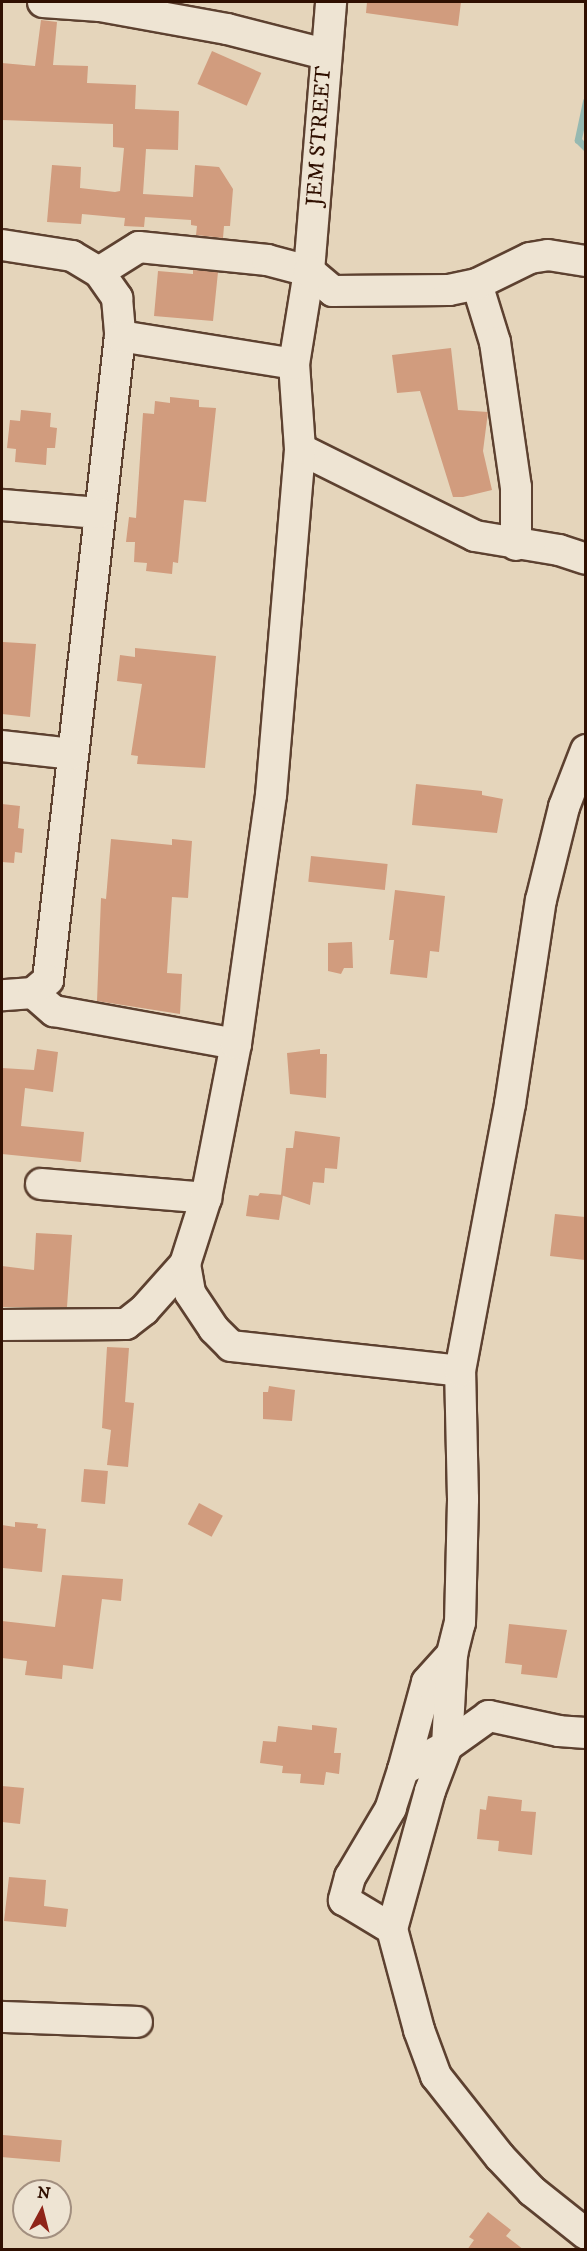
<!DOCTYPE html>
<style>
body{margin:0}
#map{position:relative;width:587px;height:2251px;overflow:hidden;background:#e5d5bb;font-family:"IM FELL DW Pica",serif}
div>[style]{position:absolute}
.stream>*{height:7px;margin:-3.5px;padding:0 3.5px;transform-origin:3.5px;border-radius:3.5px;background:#96b9b1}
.building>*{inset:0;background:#d19c7e;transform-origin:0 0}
.roads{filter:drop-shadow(2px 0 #5d4130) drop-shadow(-2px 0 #5d4130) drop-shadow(0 2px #5d4130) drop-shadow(0 -2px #5d4130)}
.minor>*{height:30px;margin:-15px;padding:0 15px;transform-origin:15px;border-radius:15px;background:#eee4d3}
span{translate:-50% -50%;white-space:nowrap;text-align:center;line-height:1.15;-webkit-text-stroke:6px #eee4d3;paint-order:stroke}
.street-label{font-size:22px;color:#301001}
.frame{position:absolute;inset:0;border:3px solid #301001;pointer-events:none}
.north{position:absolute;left:12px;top:2179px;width:60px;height:60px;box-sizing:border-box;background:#eee4d3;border:2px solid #a28f7f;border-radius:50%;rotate:7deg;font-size:16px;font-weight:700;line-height:24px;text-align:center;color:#301001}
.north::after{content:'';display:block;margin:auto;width:21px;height:27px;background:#8f2418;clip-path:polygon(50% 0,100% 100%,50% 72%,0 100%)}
</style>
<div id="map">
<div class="stream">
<div style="left:586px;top:101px;width:40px;rotate:102deg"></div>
<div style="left:578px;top:140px;width:11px;rotate:45deg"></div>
</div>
<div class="building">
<div style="clip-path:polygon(367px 2px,461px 2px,458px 26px,366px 13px)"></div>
<div style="clip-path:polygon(41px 20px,57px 22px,53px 65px,88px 66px,87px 83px,136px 85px,135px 109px,179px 111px,178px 150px,146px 149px,143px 194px,193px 197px,195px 165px,219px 167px,233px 189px,230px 226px,224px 226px,223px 238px,196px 235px,197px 226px,191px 225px,191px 220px,145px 217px,144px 227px,124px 226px,125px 218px,82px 214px,81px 224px,47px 222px,52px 165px,81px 167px,80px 188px,115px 192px,120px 191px,124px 148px,113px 147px,113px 124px,2px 120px,2px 63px,35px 66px)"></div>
<div style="left:212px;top:51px;width:54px;height:36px;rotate:24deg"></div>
<div style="clip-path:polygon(193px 270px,218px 272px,213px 321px,154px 316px,158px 271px,193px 274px)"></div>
<div style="clip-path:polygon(451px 348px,458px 410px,488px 412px,483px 451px,492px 490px,463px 497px,453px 497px,420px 391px,397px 393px,392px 355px)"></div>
<div style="clip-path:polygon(170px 397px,199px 400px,199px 407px,216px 408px,206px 502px,184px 500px,178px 563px,173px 562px,172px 574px,146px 571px,147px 563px,134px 562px,135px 542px,126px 542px,129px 517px,136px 518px,143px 413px,154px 414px,155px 401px,170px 403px)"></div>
<div style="clip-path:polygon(21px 410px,51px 413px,50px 427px,57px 428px,55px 448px,47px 448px,46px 465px,15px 462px,16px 449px,7px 448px,10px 420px,20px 421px)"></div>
<div style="clip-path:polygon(3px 642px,36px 644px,30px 717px,2px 714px)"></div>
<div style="clip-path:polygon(135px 648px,216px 656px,205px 768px,137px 764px,138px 756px,131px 755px,142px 684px,117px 681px,120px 655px,135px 657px)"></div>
<div style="clip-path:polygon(416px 784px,482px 791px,482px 795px,503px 799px,497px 833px,412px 825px)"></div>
<div style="clip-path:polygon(2px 804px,20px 806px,18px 828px,24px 829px,22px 853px,15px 852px,14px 863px,2px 862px)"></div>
<div style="clip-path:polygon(111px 839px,172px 845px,172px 839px,192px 841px,188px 898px,172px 897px,167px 973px,182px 974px,180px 1014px,97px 1001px,101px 898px,106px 899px)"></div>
<div style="left:311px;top:856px;width:77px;height:26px;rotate:6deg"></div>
<div style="clip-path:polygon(395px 890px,445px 896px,439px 952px,430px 951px,427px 978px,390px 974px,394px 940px,389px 940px)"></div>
<div style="clip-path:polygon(352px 942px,353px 968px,344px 968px,341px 974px,328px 971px,328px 943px)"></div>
<div style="clip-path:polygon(37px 1049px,58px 1052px,53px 1092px,25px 1088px,21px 1126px,84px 1132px,81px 1162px,2px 1154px,2px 1068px,34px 1070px)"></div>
<div style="clip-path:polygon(320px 1049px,320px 1054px,327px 1054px,326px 1098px,290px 1094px,287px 1053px)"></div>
<div style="clip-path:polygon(295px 1131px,340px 1137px,337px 1169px,325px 1168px,324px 1183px,313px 1182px,310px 1205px,281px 1195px,286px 1148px,293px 1148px)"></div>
<div style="clip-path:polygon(260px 1193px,283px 1195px,279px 1220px,246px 1216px,249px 1195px,258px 1196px)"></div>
<div style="clip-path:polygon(555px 1214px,585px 1217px,585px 1260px,550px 1256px)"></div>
<div style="clip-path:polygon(36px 1233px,72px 1235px,67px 1307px,2px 1307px,2px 1266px,34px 1270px)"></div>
<div style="clip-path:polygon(107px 1347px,129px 1348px,125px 1402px,134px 1403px,128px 1467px,107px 1465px,111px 1430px,102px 1428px)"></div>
<div style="clip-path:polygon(269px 1386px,295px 1390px,292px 1421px,263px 1419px,263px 1392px,268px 1392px)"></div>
<div style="left:84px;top:1469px;width:24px;height:33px;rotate:5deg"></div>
<div style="left:199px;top:1503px;width:27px;height:24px;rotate:28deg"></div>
<div style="clip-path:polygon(15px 1522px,38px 1524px,37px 1528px,46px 1529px,42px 1572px,3px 1568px,2px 1525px,15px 1527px)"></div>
<div style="clip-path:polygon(62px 1575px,123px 1579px,121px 1601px,102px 1599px,93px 1669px,63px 1665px,62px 1679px,25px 1675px,27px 1661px,2px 1658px,2px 1621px,55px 1627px)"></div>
<div style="clip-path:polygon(509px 1624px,567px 1630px,557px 1678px,521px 1674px,522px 1665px,505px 1663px)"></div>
<div style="clip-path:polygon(312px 1725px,337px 1728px,334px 1753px,341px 1753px,339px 1774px,326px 1772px,324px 1785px,300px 1783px,301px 1774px,282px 1773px,283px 1766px,260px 1763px,263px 1741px,276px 1742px,278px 1726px,312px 1730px)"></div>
<div style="clip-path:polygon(2px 1786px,24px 1788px,20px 1824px,2px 1822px)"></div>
<div style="clip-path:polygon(488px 1796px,522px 1800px,521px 1811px,536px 1812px,532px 1855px,498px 1851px,499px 1841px,477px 1839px,480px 1809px,486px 1810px)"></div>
<div style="clip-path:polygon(9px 1877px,46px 1880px,44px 1906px,68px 1909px,66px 1927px,4px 1921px)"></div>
<div style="left:3px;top:2135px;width:59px;height:22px;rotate:5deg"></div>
<div style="clip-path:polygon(488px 2212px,511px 2230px,506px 2236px,524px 2250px,467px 2250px,474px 2240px,469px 2237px)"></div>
</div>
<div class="roads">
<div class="minor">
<div style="left:43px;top:2px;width:57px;rotate:4deg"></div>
<div style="left:100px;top:6px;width:129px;rotate:10.3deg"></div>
<div style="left:227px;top:29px;width:101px;rotate:14.3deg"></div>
<div style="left:2px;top:245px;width:71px;rotate:8.9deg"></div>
<div style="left:72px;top:256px;width:31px;rotate:31deg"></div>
<div style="left:99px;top:272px;width:32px;rotate:55deg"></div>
<div style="left:117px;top:298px;width:38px;rotate:85deg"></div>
<div style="left:120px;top:336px;width:648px;rotate:96.38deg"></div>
<div style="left:48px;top:980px;width:20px;rotate:139deg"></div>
<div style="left:33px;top:993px;width:31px;rotate:176deg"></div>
<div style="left:99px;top:272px;width:47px;rotate:-32deg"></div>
<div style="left:139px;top:247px;width:129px;rotate:5.8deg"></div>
<div style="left:267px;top:260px;width:43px;rotate:14.7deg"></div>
<div style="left:309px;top:271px;width:270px;rotate:-85.3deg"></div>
<div style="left:477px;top:284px;width:61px;rotate:72.8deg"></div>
<div style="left:495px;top:342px;width:147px;rotate:81.8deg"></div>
<div style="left:516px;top:487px;width:58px;rotate:90deg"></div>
<div style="left:120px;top:336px;width:176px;rotate:9.1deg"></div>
<div style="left:300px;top:449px;width:195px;rotate:26.4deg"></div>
<div style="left:475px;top:536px;width:85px;rotate:9.5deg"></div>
<div style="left:559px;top:550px;width:28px;rotate:18deg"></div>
<div style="left:2px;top:505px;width:97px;rotate:4.7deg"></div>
<div style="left:2px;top:746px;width:71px;rotate:6.4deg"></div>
<div style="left:33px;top:993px;width:28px;rotate:41deg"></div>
<div style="left:54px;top:1011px;width:185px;rotate:10.3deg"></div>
<div style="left:41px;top:1184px;width:166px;rotate:4.8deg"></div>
<div style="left:185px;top:1264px;width:29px;rotate:80deg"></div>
<div style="left:190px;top:1293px;width:43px;rotate:56.3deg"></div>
<div style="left:214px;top:1329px;width:24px;rotate:45deg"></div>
<div style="left:231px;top:1346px;width:230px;rotate:6.2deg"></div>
<div style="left:2px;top:1325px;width:124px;rotate:-0.5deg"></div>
<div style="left:126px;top:1324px;width:23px;rotate:-38deg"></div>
<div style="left:144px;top:1310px;width:62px;rotate:-48.3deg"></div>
<div style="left:185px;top:1264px;width:69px;rotate:-72.3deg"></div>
<div style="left:206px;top:1198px;width:157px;rotate:-79deg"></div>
<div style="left:236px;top:1044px;width:251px;rotate:-82deg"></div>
<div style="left:271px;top:795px;width:347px;rotate:-85.2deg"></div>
<div style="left:300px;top:449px;width:85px;rotate:-94deg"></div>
<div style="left:294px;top:364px;width:94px;rotate:-80.8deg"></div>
<div style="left:309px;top:271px;width:31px;rotate:40deg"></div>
<div style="left:333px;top:291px;width:116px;rotate:-0.5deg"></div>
<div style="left:449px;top:290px;width:29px;rotate:-12deg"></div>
<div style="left:477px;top:284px;width:59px;rotate:-26.1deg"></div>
<div style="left:530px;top:258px;width:18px;rotate:-9deg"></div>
<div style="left:548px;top:255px;width:38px;rotate:9deg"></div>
<div style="left:586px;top:1733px;width:27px;rotate:-176deg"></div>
<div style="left:559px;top:1731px;width:72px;rotate:-167.9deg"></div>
<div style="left:489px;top:1716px;width:52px;rotate:144.5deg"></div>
<div style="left:447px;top:1746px;width:50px;rotate:151.4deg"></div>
<div style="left:403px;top:1770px;width:40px;rotate:108deg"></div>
<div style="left:391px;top:1808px;width:80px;rotate:120.7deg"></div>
<div style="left:350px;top:1877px;width:24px;rotate:105deg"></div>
<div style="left:344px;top:1900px;width:56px;rotate:31.1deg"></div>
<div style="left:392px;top:1929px;width:105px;rotate:75deg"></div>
<div style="left:419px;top:2030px;width:49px;rotate:69.7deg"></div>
<div style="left:436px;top:2076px;width:103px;rotate:51.7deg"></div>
<div style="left:500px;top:2157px;width:47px;rotate:46.7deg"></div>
<div style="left:532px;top:2191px;width:69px;rotate:38.5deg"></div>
<div style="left:403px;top:1770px;width:91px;rotate:-74.7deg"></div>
<div style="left:427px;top:1682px;width:38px;rotate:-48deg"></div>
<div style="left:452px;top:1654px;width:32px;rotate:-76deg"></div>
<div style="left:460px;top:1623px;width:124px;rotate:-88.6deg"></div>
<div style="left:463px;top:1499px;width:128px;rotate:-91.3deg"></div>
<div style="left:460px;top:1371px;width:272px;rotate:-79.4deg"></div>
<div style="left:510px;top:1104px;width:206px;rotate:-81.4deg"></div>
<div style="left:541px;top:900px;width:96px;rotate:-76.1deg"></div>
<div style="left:564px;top:807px;width:61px;rotate:-68.9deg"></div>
<div style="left:392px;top:1929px;width:143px;rotate:-74.6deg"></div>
<div style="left:430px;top:1791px;width:48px;rotate:-69.3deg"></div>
<div style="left:447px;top:1746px;width:92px;rotate:-86.9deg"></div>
<div style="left:2px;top:2017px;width:135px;rotate:2.1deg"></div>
</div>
</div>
<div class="street-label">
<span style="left:319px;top:136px;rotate:-86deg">JEM STREET</span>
</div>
<div class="frame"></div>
<div class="north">N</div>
</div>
